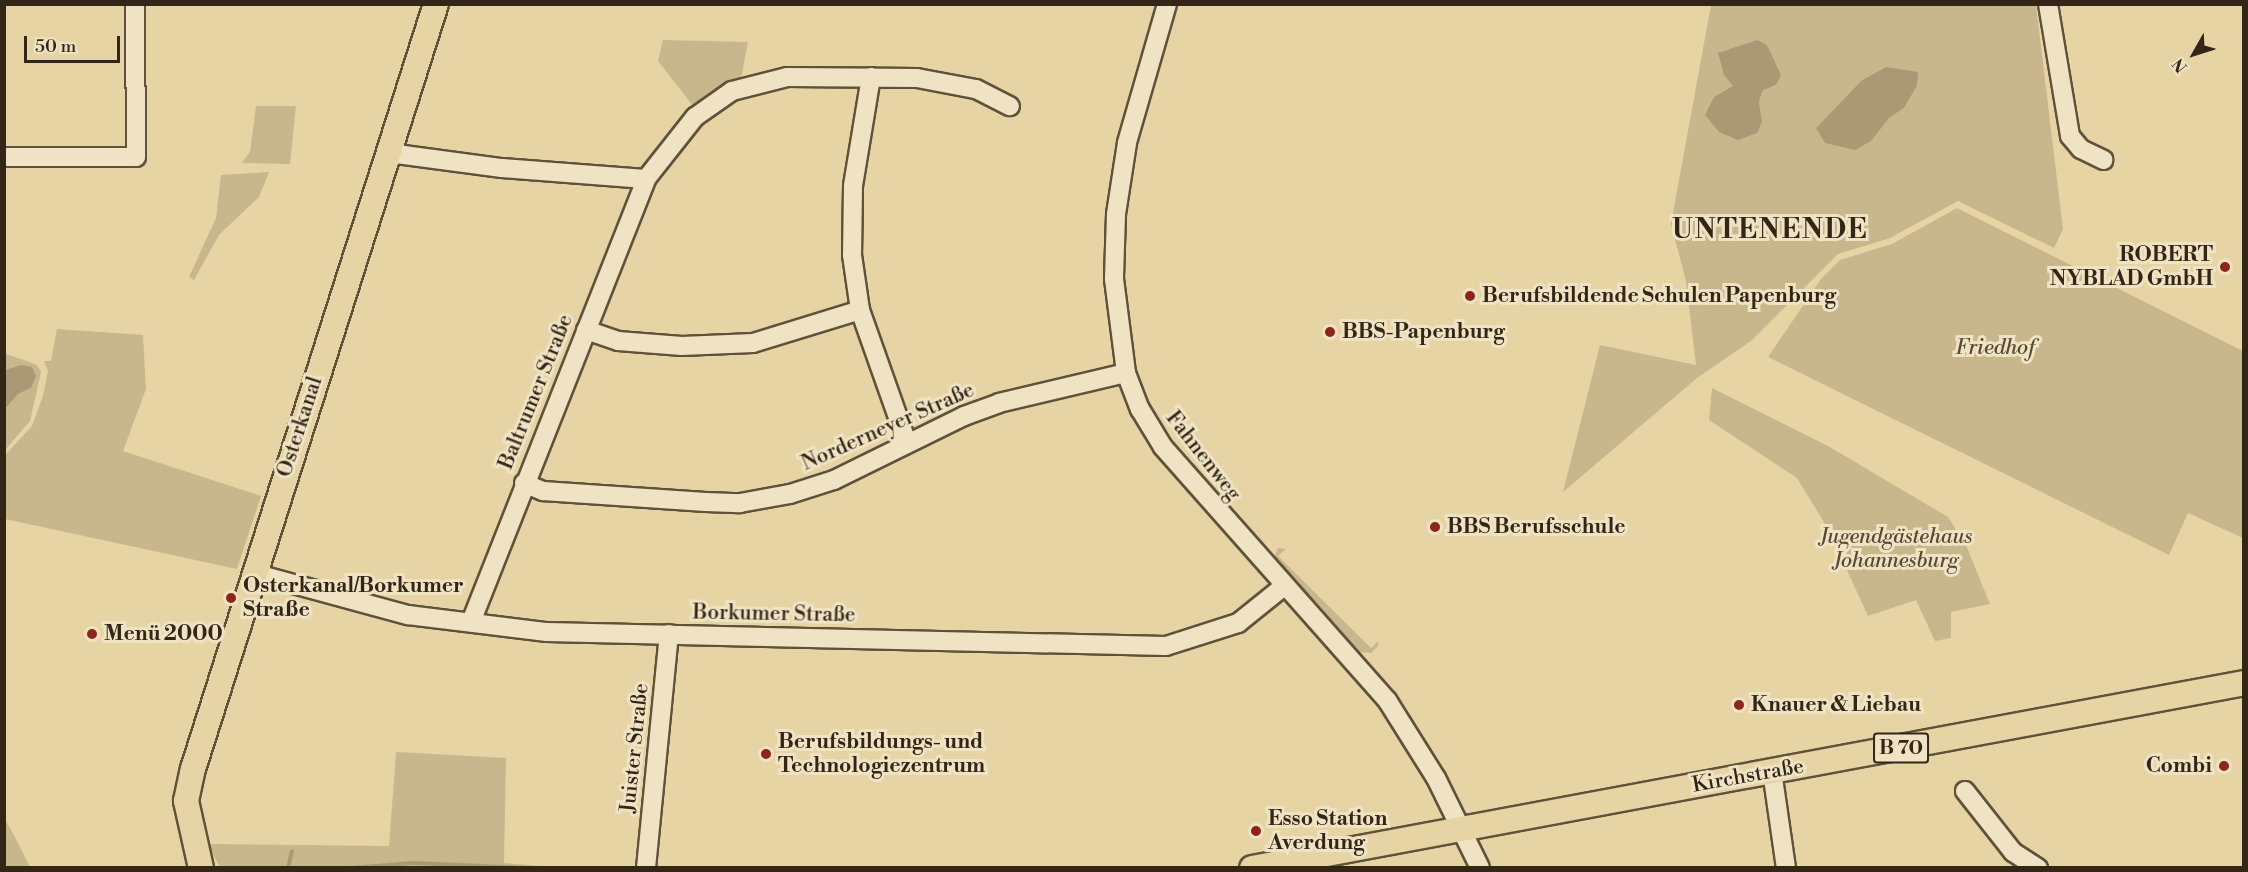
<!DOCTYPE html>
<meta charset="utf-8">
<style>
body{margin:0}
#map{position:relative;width:2248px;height:872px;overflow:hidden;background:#e7d4a5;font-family:"Libre Bodoni",serif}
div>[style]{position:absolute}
.green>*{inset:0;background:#c8b68d}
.water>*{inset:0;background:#aa9974}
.stream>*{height:4px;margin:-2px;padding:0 2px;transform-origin:2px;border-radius:2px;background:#aa9974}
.roads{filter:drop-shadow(2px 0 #60523a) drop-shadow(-2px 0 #60523a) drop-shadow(0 2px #60523a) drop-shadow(0 -2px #60523a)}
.minor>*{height:18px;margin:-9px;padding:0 9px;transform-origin:9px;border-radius:9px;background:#efe3c4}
.major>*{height:24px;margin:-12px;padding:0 12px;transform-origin:12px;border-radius:12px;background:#e7d4a5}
.dots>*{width:16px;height:16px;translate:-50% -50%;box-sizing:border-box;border:3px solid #efe3c4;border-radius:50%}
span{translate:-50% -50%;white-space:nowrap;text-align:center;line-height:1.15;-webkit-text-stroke:6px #efe3c4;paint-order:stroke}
.shield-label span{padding:2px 4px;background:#efe3c4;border:2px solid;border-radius:4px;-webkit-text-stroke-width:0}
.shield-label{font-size:20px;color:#332616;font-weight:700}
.poi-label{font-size:21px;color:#332616;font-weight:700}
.right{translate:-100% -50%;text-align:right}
.left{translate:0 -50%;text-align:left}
.park-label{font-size:21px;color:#584a34;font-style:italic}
.street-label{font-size:21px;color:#332616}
.district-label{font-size:27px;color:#332616;font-weight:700;letter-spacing:1.5px}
.frame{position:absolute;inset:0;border:6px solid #332616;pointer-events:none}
.north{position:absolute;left:2164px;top:24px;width:60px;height:60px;-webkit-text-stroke:4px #efe3c4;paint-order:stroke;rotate:231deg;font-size:16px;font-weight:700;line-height:24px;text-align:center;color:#332616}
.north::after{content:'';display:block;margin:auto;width:21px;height:27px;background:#332616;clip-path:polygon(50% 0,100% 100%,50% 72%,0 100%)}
.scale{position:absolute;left:24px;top:36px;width:96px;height:27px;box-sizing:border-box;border:3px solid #332616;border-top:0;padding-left:8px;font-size:18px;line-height:21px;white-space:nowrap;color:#332616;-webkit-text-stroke:4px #efe3c4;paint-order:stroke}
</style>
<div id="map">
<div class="green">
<div style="clip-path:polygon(evenodd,1711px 5px,2036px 5px,2063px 229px,2054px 248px,1958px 201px,1890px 238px,1838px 254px,1751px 341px,1697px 378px,1563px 492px,1600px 345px,1696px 365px,1686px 281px,1671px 224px,1711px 5px,1767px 45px,1776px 85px,1763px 89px,1759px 101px,1762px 122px,1734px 86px,1767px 45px,1711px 5px,1886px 67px,1917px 86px,1904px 108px,1889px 118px,1816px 128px,1862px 80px,1886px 67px)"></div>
<div style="clip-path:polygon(663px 40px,748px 42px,741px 79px,694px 107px,658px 61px)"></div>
<div style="clip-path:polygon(256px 106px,296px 106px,290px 164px,242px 163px,250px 152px)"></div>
<div style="clip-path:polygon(269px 172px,259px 197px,219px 235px,194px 280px,189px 277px,216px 218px,221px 175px)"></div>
<div style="clip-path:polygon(1957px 208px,2243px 351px,2243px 538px,2188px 513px,2169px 555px,1768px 357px,1821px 279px,1840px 260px,1892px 244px)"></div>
<div style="clip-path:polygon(57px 329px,143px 335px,146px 389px,123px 451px,261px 496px,237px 569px,5px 519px,5px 455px,32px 426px,43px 396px,48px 371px,44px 361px,51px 361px)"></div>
<div style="clip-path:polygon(4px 353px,37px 365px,41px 372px,30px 421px,5px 450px,5px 409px,18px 394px,31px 388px,20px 365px,5px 370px)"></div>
<div style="clip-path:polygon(1712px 388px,1828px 446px,1948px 517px,1966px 545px,1990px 604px,1951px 612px,1951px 638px,1935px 641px,1916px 600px,1868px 616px,1827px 527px,1797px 478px,1709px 420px)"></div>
<div style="clip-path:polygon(1278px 548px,1286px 549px,1278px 556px,1371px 648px,1378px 641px,1378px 646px,1371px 653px,1359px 652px,1272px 562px)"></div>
<div style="clip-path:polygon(396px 752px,506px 758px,504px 863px,552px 867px,220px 867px,207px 844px,389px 846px)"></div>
<div style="clip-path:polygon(4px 817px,16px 839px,30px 867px,5px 867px)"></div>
</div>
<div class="water">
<div style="clip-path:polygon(1757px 40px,1767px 45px,1781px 75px,1776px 85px,1763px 90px,1759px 101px,1762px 122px,1757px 133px,1738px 140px,1719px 132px,1705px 115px,1714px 97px,1733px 86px,1724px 75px,1718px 53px)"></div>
<div style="clip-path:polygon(1886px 67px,1918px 72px,1917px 86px,1904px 108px,1889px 118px,1871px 141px,1855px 150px,1825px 143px,1816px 128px,1862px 80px)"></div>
<div style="clip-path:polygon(20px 365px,32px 367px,36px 376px,31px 388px,18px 394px,5px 409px,5px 370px)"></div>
</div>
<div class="stream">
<div style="left:288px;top:868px;width:17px;rotate:-77deg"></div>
<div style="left:350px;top:868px;width:64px;rotate:-4.5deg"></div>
<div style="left:414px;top:863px;width:109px;rotate:2.6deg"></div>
</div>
<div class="roads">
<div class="minor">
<div style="left:1167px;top:4px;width:145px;rotate:106.1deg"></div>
<div style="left:1127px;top:143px;width:72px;rotate:98.8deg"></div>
<div style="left:1116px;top:214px;width:65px;rotate:91.8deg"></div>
<div style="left:1114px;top:279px;width:95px;rotate:82.7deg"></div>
<div style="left:1126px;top:373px;width:39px;rotate:69deg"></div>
<div style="left:1140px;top:409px;width:44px;rotate:58.8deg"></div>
<div style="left:1163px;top:447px;width:338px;rotate:48.5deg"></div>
<div style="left:1387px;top:700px;width:92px;rotate:57.9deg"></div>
<div style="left:1436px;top:778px;width:100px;rotate:63.9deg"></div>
<div style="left:2048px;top:4px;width:134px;rotate:80.5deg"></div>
<div style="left:2070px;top:136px;width:17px;rotate:50deg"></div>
<div style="left:2081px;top:149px;width:25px;rotate:26deg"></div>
<div style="left:871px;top:77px;width:110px;rotate:99.4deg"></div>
<div style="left:853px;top:186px;width:69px;rotate:90.8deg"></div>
<div style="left:852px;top:255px;width:56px;rotate:81.7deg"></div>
<div style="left:860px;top:310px;width:141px;rotate:70.5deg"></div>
<div style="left:389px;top:153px;width:114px;rotate:7.6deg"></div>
<div style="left:502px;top:168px;width:144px;rotate:4.4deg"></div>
<div style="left:4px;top:157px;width:132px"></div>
<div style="left:136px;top:157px;width:153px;rotate:-90.4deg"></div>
<div style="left:586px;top:330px;width:34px;rotate:19deg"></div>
<div style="left:618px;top:341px;width:64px;rotate:4.5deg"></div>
<div style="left:682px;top:346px;width:71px;rotate:-2.4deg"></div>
<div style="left:753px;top:343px;width:112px;rotate:-17.1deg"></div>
<div style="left:524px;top:483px;width:21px;rotate:23deg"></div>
<div style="left:543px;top:491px;width:163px;rotate:3.9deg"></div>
<div style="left:706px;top:502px;width:34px;rotate:2deg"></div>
<div style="left:740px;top:503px;width:51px;rotate:-10.2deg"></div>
<div style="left:790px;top:494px;width:46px;rotate:-17.7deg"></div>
<div style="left:834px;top:480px;width:145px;rotate:-26.2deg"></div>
<div style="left:964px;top:416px;width:37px;rotate:-20deg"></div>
<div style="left:999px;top:403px;width:130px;rotate:-13.3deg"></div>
<div style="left:253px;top:573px;width:161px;rotate:15.2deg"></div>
<div style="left:408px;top:615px;width:140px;rotate:7deg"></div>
<div style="left:547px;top:632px;width:619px;rotate:1.3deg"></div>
<div style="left:1166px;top:646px;width:76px;rotate:-17.7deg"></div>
<div style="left:1238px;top:623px;width:59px;rotate:-38.8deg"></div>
<div style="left:471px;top:622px;width:476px;rotate:-68.4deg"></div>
<div style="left:646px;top:179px;width:79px;rotate:-51.7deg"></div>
<div style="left:695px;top:117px;width:45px;rotate:-35.1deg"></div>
<div style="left:732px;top:91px;width:57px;rotate:-14.3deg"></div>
<div style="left:787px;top:77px;width:130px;rotate:0.4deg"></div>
<div style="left:917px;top:78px;width:60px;rotate:10.6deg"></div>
<div style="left:976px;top:89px;width:38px;rotate:27deg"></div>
<div style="left:1772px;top:771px;width:98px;rotate:81.8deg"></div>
<div style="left:1965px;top:791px;width:78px;rotate:51.8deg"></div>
<div style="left:2013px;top:852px;width:30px;rotate:33deg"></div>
<div style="left:646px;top:868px;width:235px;rotate:-84.4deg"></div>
</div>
<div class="major">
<div style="left:201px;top:868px;width:69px;rotate:-102.6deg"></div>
<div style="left:186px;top:801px;width:33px;rotate:-78deg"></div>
<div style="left:193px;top:769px;width:803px;rotate:-72.38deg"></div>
<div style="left:1252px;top:868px;width:1009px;rotate:-10.56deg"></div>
</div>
</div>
<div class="dots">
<div style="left:2225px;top:267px;background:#8f2418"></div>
<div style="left:1470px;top:296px;background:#8f2418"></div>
<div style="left:1330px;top:332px;background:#8f2418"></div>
<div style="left:1435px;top:527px;background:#8f2418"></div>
<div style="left:231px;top:598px;background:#8f2418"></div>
<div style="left:92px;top:634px;background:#8f2418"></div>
<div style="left:1739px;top:705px;background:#8f2418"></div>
<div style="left:766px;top:754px;background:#8f2418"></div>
<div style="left:2224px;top:766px;background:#8f2418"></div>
<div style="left:1256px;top:831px;background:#8f2418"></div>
</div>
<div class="shield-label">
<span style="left:1901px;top:748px">B 70</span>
</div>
<div class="poi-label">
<span class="right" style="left:2213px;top:267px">ROBERT<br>NYBLAD GmbH</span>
<span class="left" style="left:1482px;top:296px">Berufsbildende Schulen Papenburg</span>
<span class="left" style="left:1342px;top:332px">BBS-Papenburg</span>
<span class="left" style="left:1447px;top:527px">BBS Berufsschule</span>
<span class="left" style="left:243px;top:598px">Osterkanal/Borkumer<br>Straße</span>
<span class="left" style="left:104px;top:634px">Menü 2000</span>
<span class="left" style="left:1751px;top:705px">Knauer &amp; Liebau</span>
<span class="left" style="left:778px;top:754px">Berufsbildungs- und<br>Technologiezentrum</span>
<span class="right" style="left:2212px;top:766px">Combi</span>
<span class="left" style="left:1268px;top:831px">Esso Station<br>Averdung</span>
</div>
<div class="park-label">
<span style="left:1995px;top:348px">Friedhof</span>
<span style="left:1896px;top:549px">Jugendgästehaus<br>Johannesburg</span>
</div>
<div class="street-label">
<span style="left:536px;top:392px;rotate:-68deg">Baltrumer Straße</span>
<span style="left:300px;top:427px;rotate:-72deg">Osterkanal</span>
<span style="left:888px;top:427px;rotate:-24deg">Norderneyer Straße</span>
<span style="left:1203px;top:456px;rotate:52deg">Fahnenweg</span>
<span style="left:774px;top:614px;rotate:1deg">Borkumer Straße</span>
<span style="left:635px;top:748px;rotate:-84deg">Juister Straße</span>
<span style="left:1748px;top:776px;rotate:-10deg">Kirchstraße</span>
</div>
<div class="district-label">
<span style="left:1770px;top:231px">UNTENENDE</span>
</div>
<div class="frame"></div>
<div class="north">N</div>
<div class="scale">50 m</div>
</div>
